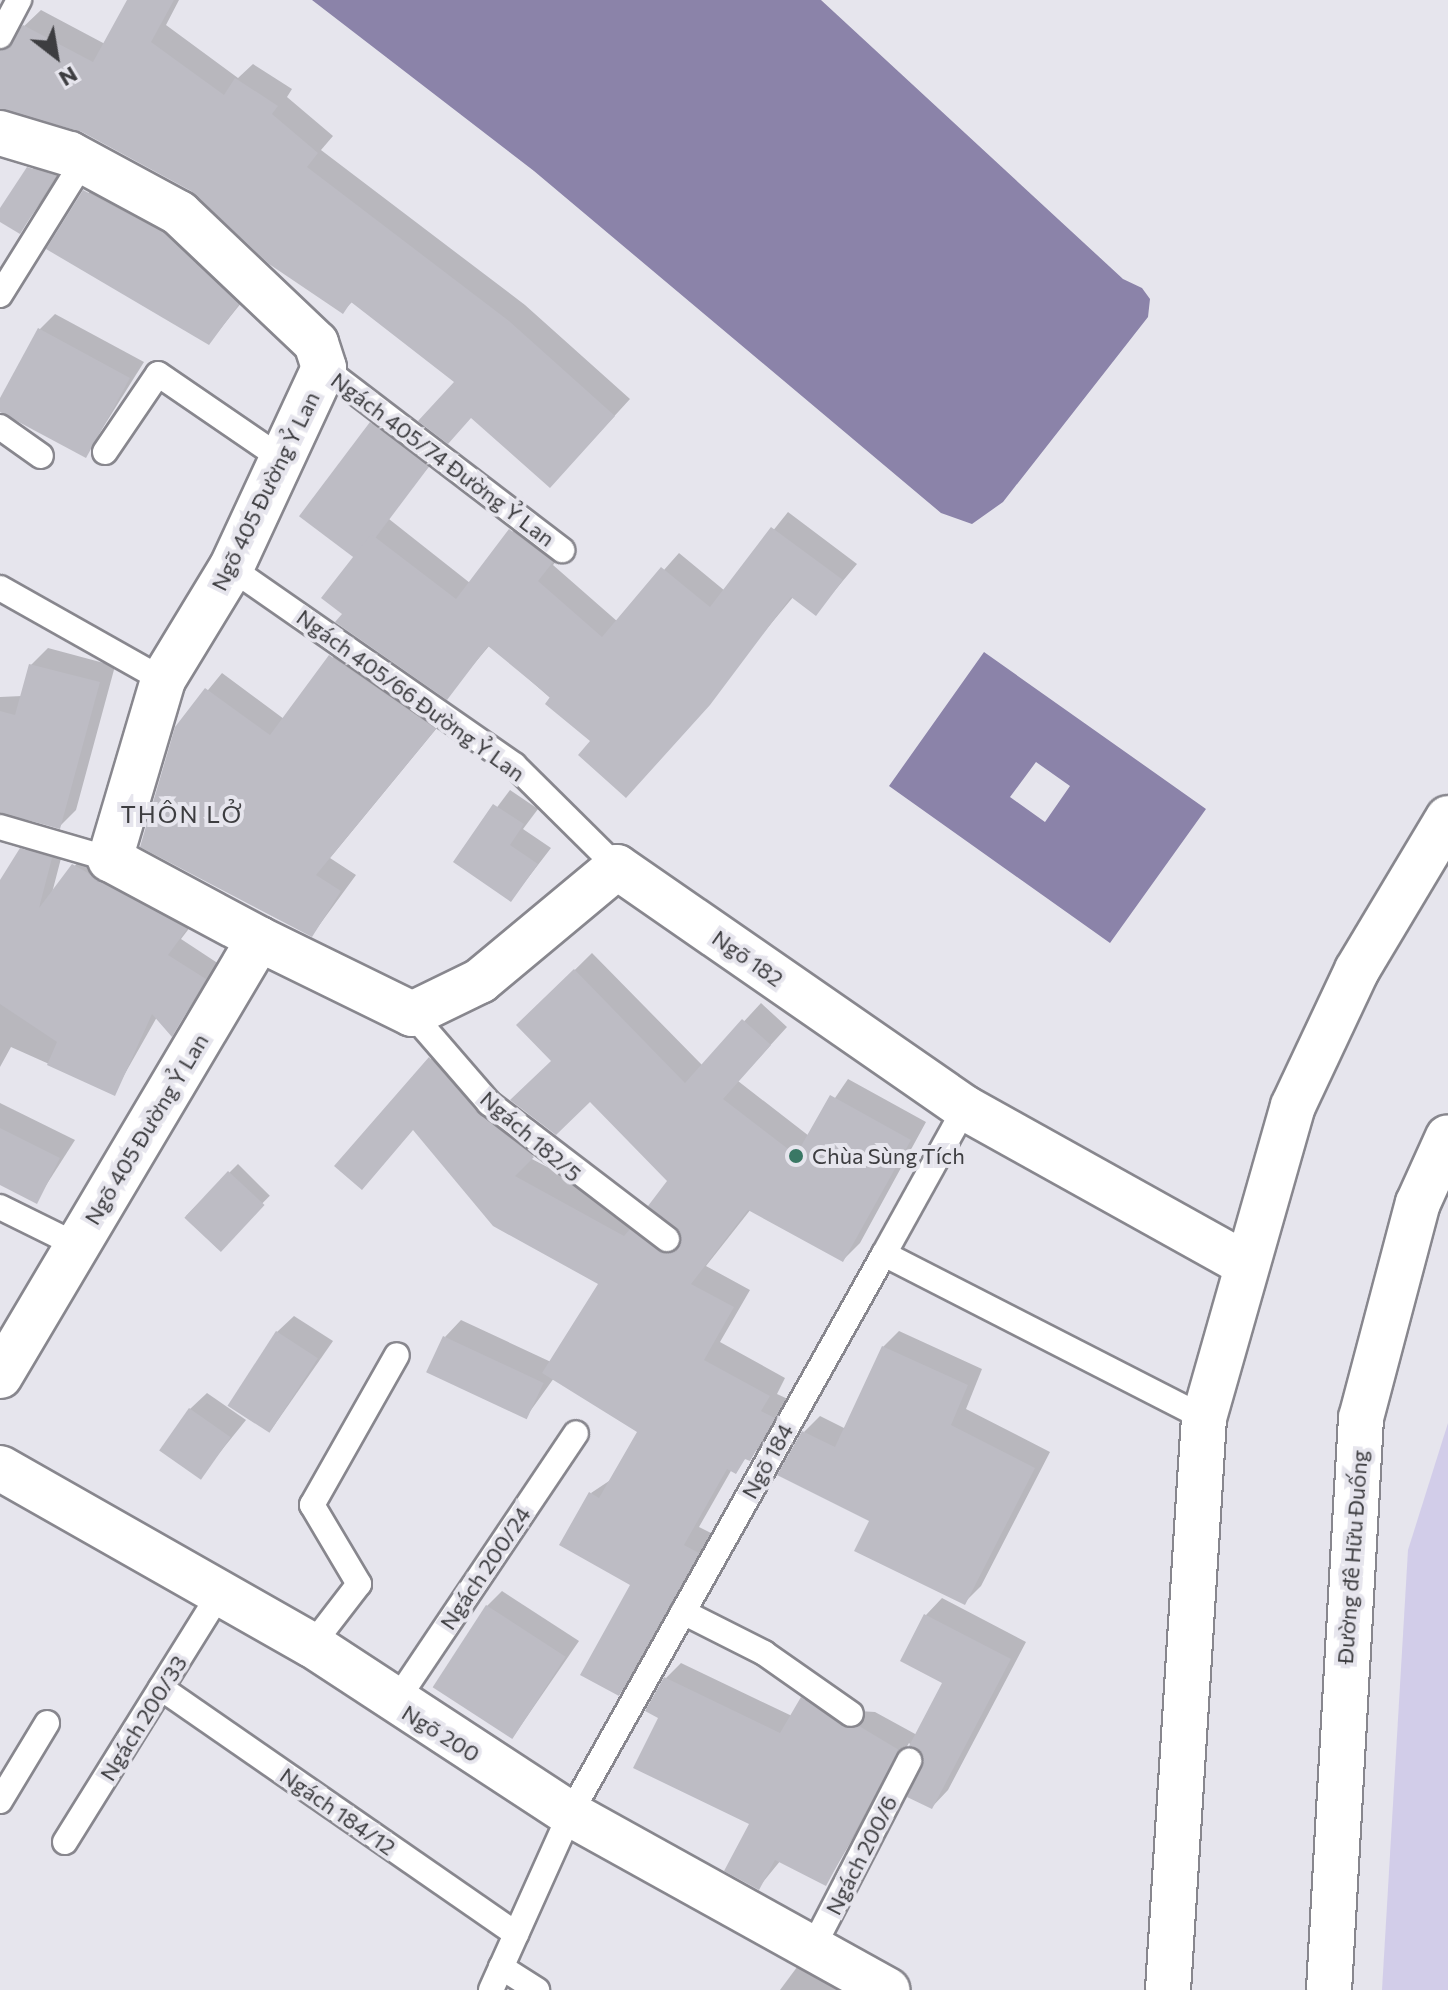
<!DOCTYPE html>
<meta charset="utf-8">
<style>
body{margin:0}
#map{position:relative;width:1448px;height:1990px;overflow:hidden;background:#e6e5ed;font-family:Commissioner,sans-serif}
div>[style]{position:absolute}
.green>*{inset:0;background:#d2cde9}
.water>*{inset:0;background:#8b83a9}
.shadow>*{inset:0;background:#0003;transform-origin:0 0}
.building>*{inset:0;background:#bdbcc4;transform-origin:0 0}
.roads{filter:drop-shadow(2px 0 #88878e) drop-shadow(-2px 0 #88878e) drop-shadow(0 2px #88878e) drop-shadow(0 -2px #88878e)}
.lane>*{height:24px;margin:-12px;padding:0 12px;transform-origin:12px;border-radius:12px;background:#fff}
.street>*{height:44px;margin:-22px;padding:0 22px;transform-origin:22px;border-radius:22px;background:#fff}
.secondary>*{height:44px;margin:-22px;padding:0 22px;transform-origin:22px;border-radius:22px;background:#fff}
.dots>*{width:22px;height:22px;translate:-50% -50%;box-sizing:border-box;border:4px solid #e6e5ed;border-radius:50%}
span{translate:-50% -50%;white-space:nowrap;text-align:center;line-height:1.15;-webkit-text-stroke:8px #e6e5ed;paint-order:stroke}
.street-label{font-size:22px;color:#3d3d40}
.poi-label{font-size:22px;color:#3d3d40}
.left{translate:0 -50%;text-align:left}
.neighbourhood-label{font-size:24px;color:#3d3d40;letter-spacing:2px}
.north{position:absolute;left:16px;top:16px;width:80px;height:80px;-webkit-text-stroke:6px #e6e5ed;paint-order:stroke;rotate:149deg;font-size:22px;font-weight:700;line-height:32px;text-align:center;color:#3d3d40}
.north::after{content:'';display:block;margin:auto;width:28px;height:36px;background:#3d3d40;clip-path:polygon(50% 0,100% 100%,50% 72%,0 100%)}
</style>
<div id="map">
<div class="green">
<div style="clip-path:polygon(1448px 1423px,1448px 1990px,1382px 1990px,1408px 1550px)"></div>
</div>
<div class="water">
<div style="clip-path:polygon(312px 0,821px 0,1123px 279px,1142px 288px,1150px 299px,1148px 317px,1003px 502px,972px 524px,941px 513px,534px 171px)"></div>
<div style="clip-path:polygon(evenodd,984px 652px,1206px 809px,1110px 943px,889px 786px,984px 652px,1036px 762px,1070px 786px,1045px 822px,1010px 797px,1036px 762px)"></div>
</div>
<div class="shadow">
<div style="clip-path:polygon(129px 0,179px 0,166px 25px,238px 78px,253px 64px,292px 89px,287px 97px,333px 136px,321px 150px,525px 305px,630px 399px,566px 469px,353px 301px,343px 311px,192px 189px,82px 130px,0 103px,0 49px,41px 10px,105px 44px)"></div>
<div style="clip-path:polygon(46px 151px,71px 159px,20px 232px,0 220px,0 212px)"></div>
<div style="clip-path:polygon(102px 174px,254px 287px,209px 343px,49px 249px)"></div>
<div style="clip-path:polygon(55px 314px,144px 362px,85px 456px,0 410px,39px 330px)"></div>
<div style="clip-path:polygon(388px 407px,444px 449px,378px 526px,389px 519px,470px 583px,527px 514px,568px 546px,553px 565px,618px 622px,679px 553px,725px 591px,788px 512px,857px 564px,816px 613px,794px 596px,642px 779px,490px 645px,446px 697px,344px 614px,370px 539px,372px 423px)"></div>
<div style="clip-path:polygon(347px 640px,450px 712px,330px 858px,356px 875px,312px 935px,177px 728px,222px 673px,284px 719px)"></div>
<div style="clip-path:polygon(48px 648px,115px 666px,76px 810px,59px 827px,0 814px,0 697px,22px 696px,31px 665px)"></div>
<div style="clip-path:polygon(510px 790px,538px 809px,523px 829px,551px 848px,511px 900px,456px 862px)"></div>
<div style="clip-path:polygon(36px 835px,65px 843px,52px 893px,88px 850px,200px 914px,181px 939px,219px 964px,172px 1034px,157px 1017px,114px 1093px,11px 1047px,0 1067px,0 884px)"></div>
<div style="clip-path:polygon(592px 953px,703px 1066px,761px 1003px,787px 1027px,738px 1081px,809px 1136px,848px 1079px,926px 1122px,860px 1243px,843px 1260px,751px 1209px,706px 1266px,750px 1290px,720px 1342px,785px 1378px,777px 1394px,790px 1400px,767px 1442px,732px 1469px,699px 1527px,715px 1535px,635px 1677px,618px 1694px,633px 1584px,591px 1493px,612px 1479px,639px 1431px,554px 1378px,526px 1417px,445px 1337px,461px 1320px,551px 1362px,601px 1283px,414px 1128px,362px 1187px,337px 1166px,447px 1041px,495px 1096px,550px 1139px,530px 1158px,682px 1237px,670px 1181px,519px 1025px)"></div>
<div style="clip-path:polygon(0 1103px,75px 1140px,36px 1201px,0 1183px)"></div>
<div style="left:238px;top:1164px;width:45px;height:74px;rotate:45deg"></div>
<div style="clip-path:polygon(294px 1316px,333px 1341px,271px 1430px,277px 1332px)"></div>
<div style="clip-path:polygon(899px 1331px,982px 1369px,966px 1409px,1050px 1452px,981px 1586px,965px 1602px,872px 1520px,804px 1432px,820px 1416px,846px 1429px,883px 1347px)"></div>
<div style="clip-path:polygon(207px 1393px,246px 1420px,200px 1477px,190px 1409px)"></div>
<div style="clip-path:polygon(502px 1591px,579px 1641px,513px 1737px,487px 1606px)"></div>
<div style="clip-path:polygon(942px 1598px,1026px 1642px,948px 1790px,932px 1807px,926px 1761px,909px 1743px,826px 1884px,781px 1860px,758px 1888px,752px 1823px,660px 1717px,666px 1678px,681px 1663px,792px 1716px,818px 1683px,859px 1711px,875px 1712px,917px 1735px,945px 1682px,926px 1615px)"></div>
<div style="clip-path:polygon(806px 1955px,874px 1990px,780px 1990px)"></div>
</div>
<div class="building">
<div style="clip-path:polygon(127px 0,174px 0,151px 42px,224px 95px,235px 78px,278px 106px,272px 114px,318px 153px,307px 167px,509px 321px,615px 416px,550px 488px,471px 418px,448px 444px,418px 421px,454px 382px,351px 302px,343px 314px,269px 264px,191px 191px,82px 132px,0 109px,0 51px,23px 25px,93px 62px)"></div>
<div style="clip-path:polygon(27px 167px,56px 176px,20px 234px,0 222px,0 208px)"></div>
<div style="clip-path:polygon(83px 190px,164px 233px,239px 304px,209px 345px,46px 249px)"></div>
<div style="clip-path:polygon(38px 328px,130px 378px,86px 458px,0 412px,0 398px)"></div>
<div style="left:370px;top:422px;width:74px;height:118px;rotate:37deg"></div>
<div style="clip-path:polygon(771px 527px,843px 580px,816px 616px,791px 597px,710px 705px,626px 798px,578px 755px,590px 741px,545px 704px,550px 697px,488px 646px,447px 700px,335px 622px,342px 614px,321px 598px,371px 534px,456px 599px,509px 529px,553px 562px,538px 581px,602px 637px,661px 567px,710px 607px)"></div>
<div style="clip-path:polygon(329px 655px,436px 729px,316px 875px,341px 891px,312px 937px,140px 847px,175px 727px,205px 688px,270px 735px)"></div>
<div style="clip-path:polygon(29px 664px,100px 682px,60px 829px,0 812px,0 711px,15px 715px)"></div>
<div style="clip-path:polygon(493px 804px,524px 824px,510px 845px,538px 864px,511px 902px,453px 862px)"></div>
<div style="clip-path:polygon(20px 848px,52px 858px,39px 908px,72px 864px,187px 929px,168px 955px,206px 979px,172px 1037px,152px 1014px,115px 1096px,47px 1065px,57px 1042px,0 1004px,0 880px)"></div>
<div style="clip-path:polygon(574px 969px,685px 1083px,742px 1019px,771px 1045px,723px 1099px,796px 1155px,830px 1095px,911px 1140px,843px 1262px,748px 1210px,691px 1284px,734px 1307px,704px 1360px,770px 1396px,761px 1411px,775px 1418px,750px 1461px,745px 1459px,736px 1474px,727px 1469px,684px 1545px,699px 1553px,619px 1696px,580px 1675px,630px 1585px,559px 1545px,589px 1492px,599px 1498px,637px 1432px,542px 1373px,598px 1284px,493px 1226px,413px 1130px,362px 1190px,334px 1166px,429px 1057px,478px 1113px,534px 1157px,515px 1176px,624px 1236px,630px 1229px,664px 1254px,678px 1249px,680px 1233px,648px 1206px,667px 1181px,590px 1102px,556px 1135px,510px 1100px,551px 1061px,516px 1025px)"></div>
<div style="clip-path:polygon(0 1128px,60px 1158px,37px 1204px,0 1185px)"></div>
<div style="left:228px;top:1171px;width:50px;height:64px;rotate:43deg"></div>
<div style="left:276px;top:1331px;width:50px;height:89px;rotate:33deg"></div>
<div style="left:443px;top:1336px;width:111px;height:40px;rotate:25deg"></div>
<div style="clip-path:polygon(882px 1346px,968px 1385px,951px 1425px,1035px 1468px,965px 1605px,854px 1551px,869px 1521px,777px 1475px,802px 1431px,835px 1447px)"></div>
<div style="left:189px;top:1408px;width:51px;height:52px;rotate:35deg"></div>
<div style="left:486px;top:1605px;width:95px;height:98px;rotate:33deg"></div>
<div style="clip-path:polygon(924px 1614px,1011px 1659px,932px 1809px,907px 1797px,924px 1761px,909px 1746px,942px 1683px,900px 1661px)"></div>
<div style="clip-path:polygon(664px 1677px,780px 1733px,801px 1697px,842px 1726px,859px 1726px,899px 1750px,826px 1886px,775px 1860px,759px 1890px,724px 1871px,749px 1824px,633px 1768px,658px 1718px,645px 1711px)"></div>
</div>
<div class="roads">
<div class="lane">
<div style="left:0;top:36px;width:41px;rotate:-62.2deg"></div>
<div style="left:0;top:295px;width:159px;rotate:-58.1deg"></div>
<div style="left:324px;top:368px;width:300px;rotate:37.4deg"></div>
<div style="left:0;top:427px;width:50px;rotate:35.3deg"></div>
<div style="left:105px;top:452px;width:94px;rotate:-55.8deg"></div>
<div style="left:158px;top:374px;width:150px;rotate:34.4deg"></div>
<div style="left:231px;top:568px;width:345px;rotate:34.8deg"></div>
<div style="left:514px;top:765px;width:145px;rotate:44.7deg"></div>
<div style="left:0;top:588px;width:187px;rotate:29.4deg"></div>
<div style="left:0;top:827px;width:115px;rotate:16.2deg"></div>
<div style="left:412px;top:1014px;width:118px;rotate:49.1deg"></div>
<div style="left:489px;top:1103px;width:224px;rotate:37.4deg"></div>
<div style="left:0;top:1207px;width:86px;rotate:26.3deg"></div>
<div style="left:884px;top:1254px;width:167px;rotate:-61deg"></div>
<div style="left:683px;top:1612px;width:91px;rotate:26.8deg"></div>
<div style="left:764px;top:1653px;width:106px;rotate:35deg"></div>
<div style="left:312px;top:1645px;width:77px;rotate:-52.4deg"></div>
<div style="left:359px;top:1584px;width:92px;rotate:-120.7deg"></div>
<div style="left:312px;top:1505px;width:172px;rotate:-60.5deg"></div>
<div style="left:161px;top:1688px;width:432px;rotate:34.7deg"></div>
<div style="left:394px;top:1704px;width:326px;rotate:-56.1deg"></div>
<div style="left:0;top:1801px;width:91px;rotate:-58.9deg"></div>
<div style="left:65px;top:1842px;width:293px;rotate:-58.1deg"></div>
<div style="left:812px;top:1949px;width:212px;rotate:-62.7deg"></div>
<div style="left:501px;top:1967px;width:43px;rotate:32.6deg"></div>
<div style="left:491px;top:1990px;width:193px;rotate:-65.8deg"></div>
<div style="left:570px;top:1814px;width:642px;rotate:-60.72deg"></div>
<div style="left:884px;top:1254px;width:360px;rotate:27.1deg"></div>
</div>
<div class="street">
<div style="left:0;top:133px;width:73px;rotate:16.7deg"></div>
<div style="left:70px;top:154px;width:124px;rotate:28.4deg"></div>
<div style="left:179px;top:213px;width:189px;rotate:43.5deg"></div>
<div style="left:316px;top:343px;width:26px;rotate:72deg"></div>
<div style="left:324px;top:368px;width:221px;rotate:114.9deg"></div>
<div style="left:231px;top:568px;width:131px;rotate:121.3deg"></div>
<div style="left:163px;top:680px;width:187px;rotate:106.5deg"></div>
<div style="left:110px;top:859px;width:169px;rotate:28.2deg"></div>
<div style="left:259px;top:939px;width:508px;rotate:120.65deg"></div>
<div style="left:259px;top:939px;width:170px;rotate:26.1deg"></div>
<div style="left:412px;top:1014px;width:76px;rotate:-25.9deg"></div>
<div style="left:480px;top:981px;width:178px;rotate:-39.8deg"></div>
<div style="left:617px;top:867px;width:423px;rotate:34.7deg"></div>
<div style="left:965px;top:1108px;width:318px;rotate:29.1deg"></div>
<div style="left:0;top:1468px;width:359px;rotate:29.6deg"></div>
<div style="left:312px;top:1645px;width:308px;rotate:33.2deg"></div>
<div style="left:570px;top:1814px;width:363px;rotate:29deg"></div>
</div>
<div class="secondary">
<div style="left:1168px;top:1990px;width:573px;rotate:-86.4deg"></div>
<div style="left:1204px;top:1418px;width:324px;rotate:-74.1deg"></div>
<div style="left:1293px;top:1106px;width:150px;rotate:-64.8deg"></div>
<div style="left:1357px;top:970px;width:177px;rotate:-59.1deg"></div>
<div style="left:1329px;top:1990px;width:573px;rotate:-86.8deg"></div>
<div style="left:1361px;top:1418px;width:222px;rotate:-75.2deg"></div>
<div style="left:1418px;top:1203px;width:72px;rotate:-65.6deg"></div>
</div>
</div>
<div class="dots">
<div style="left:796px;top:1156px;background:#3a7865"></div>
</div>
<div class="street-label">
<span style="left:443px;top:459px;rotate:37deg">Ngách 405/74 Đường Ỷ Lan</span>
<span style="left:265px;top:491px;rotate:-64deg">Ngõ 405 Đường Ỷ Lan</span>
<span style="left:411px;top:695px;rotate:36deg">Ngách 405/66 Đường Ỷ Lan</span>
<span style="left:748px;top:958px;rotate:35deg">Ngõ 182</span>
<span style="left:146px;top:1129px;rotate:-59deg">Ngõ 405 Đường Ỷ Lan</span>
<span style="left:531px;top:1136px;rotate:41deg">Ngách 182/5</span>
<span style="left:767px;top:1461px;rotate:-61deg">Ngõ 184</span>
<span style="left:1352px;top:1557px;rotate:-86deg">Đường đê Hữu Đuống</span>
<span style="left:485px;top:1568px;rotate:-56deg">Ngách 200/24</span>
<span style="left:143px;top:1718px;rotate:-58deg">Ngách 200/33</span>
<span style="left:441px;top:1733px;rotate:32deg">Ngõ 200</span>
<span style="left:338px;top:1811px;rotate:35deg">Ngách 184/12</span>
<span style="left:861px;top:1855px;rotate:-63deg">Ngách 200/6</span>
</div>
<div class="poi-label">
<span class="left" style="left:812px;top:1156px">Chùa Sùng Tích</span>
</div>
<div class="neighbourhood-label">
<span style="left:182px;top:814px">THÔN LỞ</span>
</div>
<div class="north">N</div>
</div>
